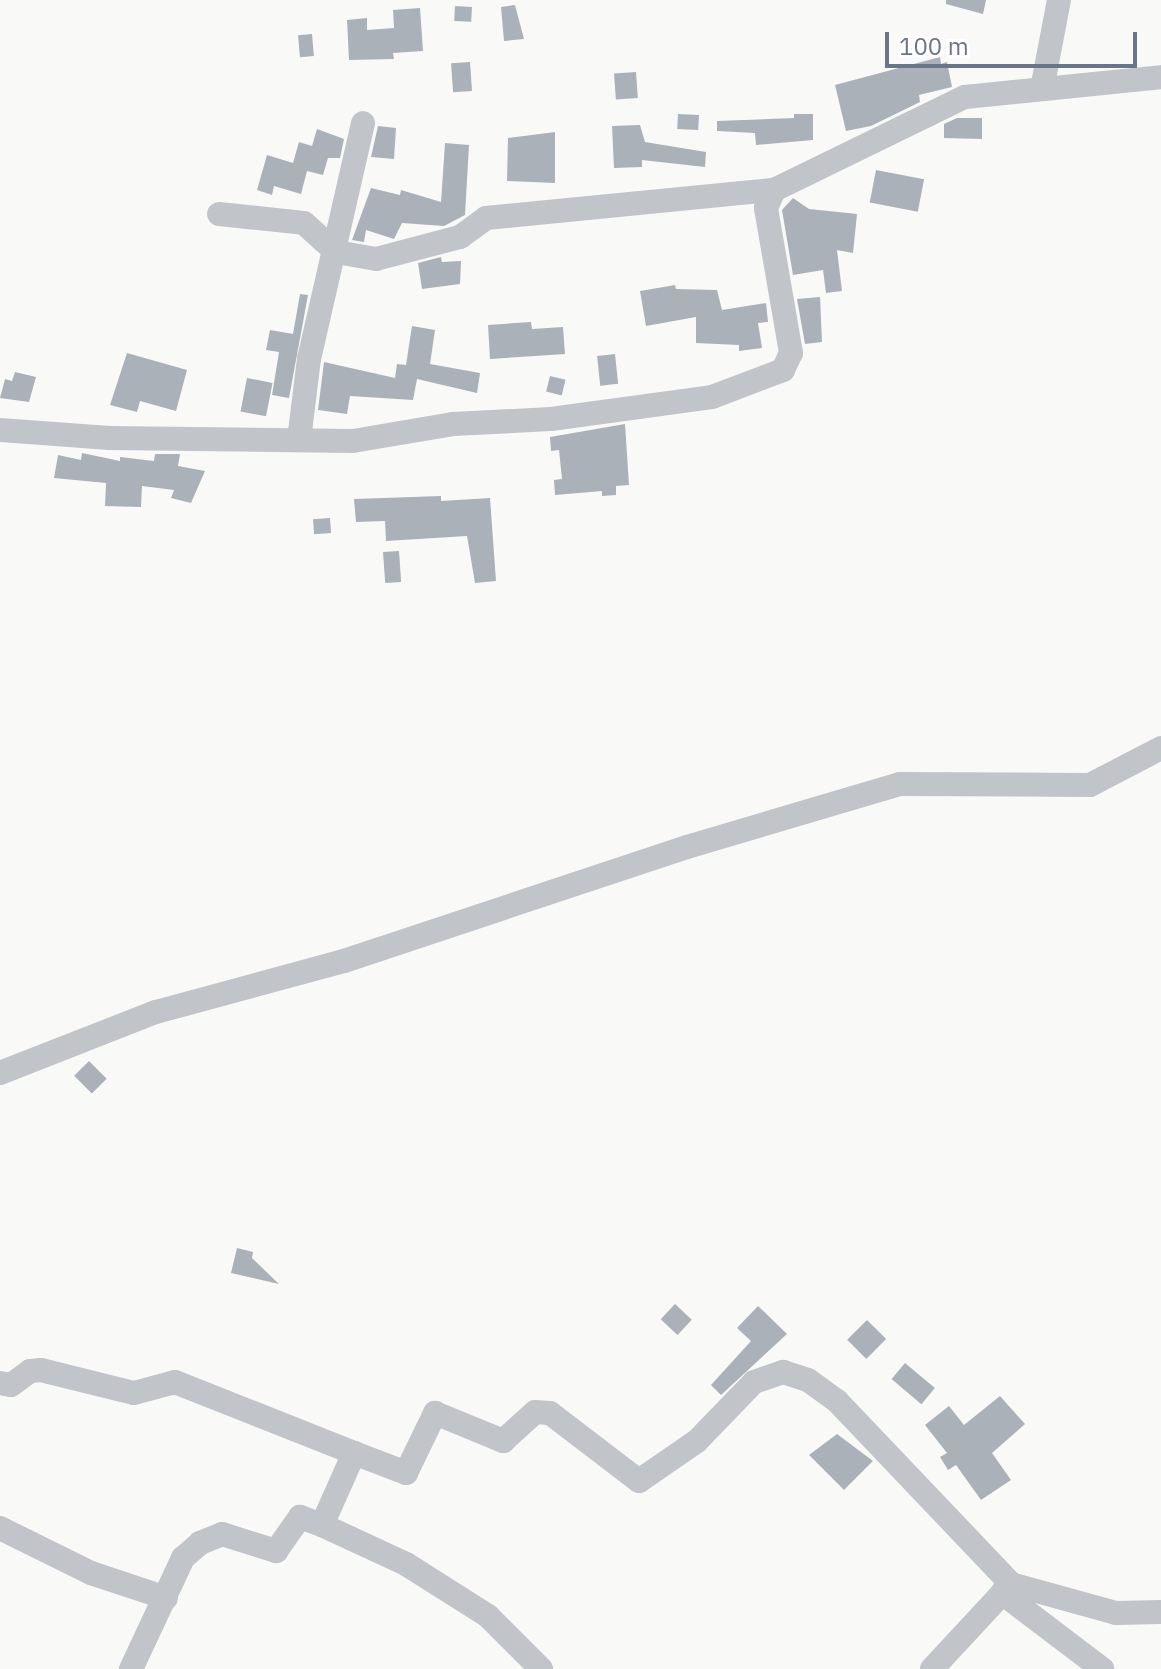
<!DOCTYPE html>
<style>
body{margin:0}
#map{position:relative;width:1161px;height:1669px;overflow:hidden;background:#f9faf8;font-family:"IBM Plex Sans",sans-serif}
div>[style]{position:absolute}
.building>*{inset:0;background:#aab1b8;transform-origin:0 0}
.minor>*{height:24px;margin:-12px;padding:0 12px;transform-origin:12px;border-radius:12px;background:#c1c4c9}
span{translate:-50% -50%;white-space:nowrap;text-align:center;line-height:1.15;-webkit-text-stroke:8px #fff;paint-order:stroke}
.scale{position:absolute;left:885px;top:32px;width:252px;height:36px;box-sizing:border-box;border:4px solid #6a7687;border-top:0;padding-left:10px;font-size:24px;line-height:28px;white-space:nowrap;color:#6a7687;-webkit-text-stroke:6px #fff;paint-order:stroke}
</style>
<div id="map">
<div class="building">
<div style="clip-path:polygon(946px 0,986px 0,983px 14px,946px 4px)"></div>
<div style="clip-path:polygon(515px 5px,524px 39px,504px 41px,501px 7px)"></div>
<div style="left:455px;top:6px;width:17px;height:15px;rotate:3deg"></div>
<div style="clip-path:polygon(420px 8px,423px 51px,393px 53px,394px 59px,349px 60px,347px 20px,367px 18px,367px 30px,394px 28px,393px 10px)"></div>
<div style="left:312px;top:34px;width:22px;height:14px;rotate:85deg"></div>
<div style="clip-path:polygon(940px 57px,941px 64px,947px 62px,952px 87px,919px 95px,920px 102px,871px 126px,846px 131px,835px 85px)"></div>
<div style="left:470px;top:62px;width:29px;height:19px;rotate:86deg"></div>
<div style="left:636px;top:72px;width:26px;height:22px;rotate:86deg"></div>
<div style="left:678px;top:114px;width:21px;height:15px;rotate:3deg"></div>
<div style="clip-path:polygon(794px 114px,813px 114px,813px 140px,756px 145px,755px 133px,717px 131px,717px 121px,794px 118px)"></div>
<div style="clip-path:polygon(957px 118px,982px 118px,982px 139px,944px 138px,944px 124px)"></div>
<div style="clip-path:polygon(640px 125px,645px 142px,706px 152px,705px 167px,642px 160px,642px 167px,614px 168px,612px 126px)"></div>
<div style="clip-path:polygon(378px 126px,396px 128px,394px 159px,371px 157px)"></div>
<div style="clip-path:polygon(317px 129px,344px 139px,340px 158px,328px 158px,323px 175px,307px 171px,301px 194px,274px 186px,272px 195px,257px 190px,267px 155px,293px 163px,299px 142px,312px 146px)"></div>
<div style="clip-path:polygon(555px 132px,555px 183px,507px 181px,508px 138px)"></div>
<div style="clip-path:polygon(445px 143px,469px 145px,465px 215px,444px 226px,402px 223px,394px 239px,366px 230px,364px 242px,352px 240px,371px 188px,400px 195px,401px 190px,441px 202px)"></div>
<div style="left:876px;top:170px;width:49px;height:33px;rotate:11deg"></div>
<div style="clip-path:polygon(793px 198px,809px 209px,857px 214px,853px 253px,837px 250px,842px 291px,826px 293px,823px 270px,793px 275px,782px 210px)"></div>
<div style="clip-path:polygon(441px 257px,442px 262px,461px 261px,460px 284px,422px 289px,418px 263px)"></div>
<div style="clip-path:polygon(675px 285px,676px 289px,717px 290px,722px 310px,766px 303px,768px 322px,758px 323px,762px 348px,739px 351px,739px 345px,696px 343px,696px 317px,646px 326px,640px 291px)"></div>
<div style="clip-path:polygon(300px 294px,308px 295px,289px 398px,272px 395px,279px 352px,266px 350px,270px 330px,293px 334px)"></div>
<div style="clip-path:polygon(820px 297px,822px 342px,805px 344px,797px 299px)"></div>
<div style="clip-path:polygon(531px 322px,532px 329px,563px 327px,565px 354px,490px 359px,488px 325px)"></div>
<div style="clip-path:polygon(412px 326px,435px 330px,430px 364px,480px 373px,477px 393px,417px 379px,413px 400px,350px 396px,347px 414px,318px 410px,324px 362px,395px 378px,397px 364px,406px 365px)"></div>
<div style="clip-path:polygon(127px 353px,187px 370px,176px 411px,140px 401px,137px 412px,110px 405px)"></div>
<div style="left:615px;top:354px;width:30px;height:18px;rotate:84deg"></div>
<div style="clip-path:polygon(15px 372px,36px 377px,29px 402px,0 398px,5px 379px,12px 381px)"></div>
<div style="left:550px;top:376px;width:16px;height:16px;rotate:14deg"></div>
<div style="left:247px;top:378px;width:26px;height:34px;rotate:11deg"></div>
<div style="clip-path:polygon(625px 424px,629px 485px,616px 486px,616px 495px,602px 496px,602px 491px,555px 495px,554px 480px,562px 479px,559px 450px,551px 451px,550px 437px)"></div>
<div style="clip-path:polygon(82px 453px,120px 461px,120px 457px,154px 461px,155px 454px,180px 454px,178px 466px,205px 471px,191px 503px,171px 498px,174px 490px,142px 486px,141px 507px,105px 506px,106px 483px,54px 478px,58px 455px,81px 460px)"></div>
<div style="clip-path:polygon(441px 496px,441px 501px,490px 498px,496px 581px,475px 583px,467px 536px,386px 541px,385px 521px,356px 522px,354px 499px)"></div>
<div style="left:330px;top:518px;width:15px;height:17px;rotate:86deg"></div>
<div style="left:399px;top:551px;width:31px;height:16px;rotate:86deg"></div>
<div style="left:89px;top:1061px;width:25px;height:21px;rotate:45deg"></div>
<div style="clip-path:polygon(237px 1248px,253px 1252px,252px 1258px,279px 1284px,231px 1273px)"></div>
<div style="left:675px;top:1304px;width:23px;height:21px;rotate:43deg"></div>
<div style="clip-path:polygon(758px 1306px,787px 1334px,721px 1395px,711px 1385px,751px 1341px,737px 1328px)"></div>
<div style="left:867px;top:1320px;width:27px;height:28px;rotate:45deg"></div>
<div style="left:905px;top:1363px;width:39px;height:21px;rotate:40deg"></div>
<div style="clip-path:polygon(1000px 1396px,1025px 1424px,992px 1453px,1011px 1480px,981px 1500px,956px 1465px,948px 1470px,940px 1457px,947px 1453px,925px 1425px,949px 1406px,964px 1425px)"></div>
<div style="clip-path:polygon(837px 1434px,873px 1461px,844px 1490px,809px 1455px)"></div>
</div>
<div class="minor">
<div style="left:1042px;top:89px;width:91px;rotate:-79.2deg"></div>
<div style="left:219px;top:214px;width:85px;rotate:6deg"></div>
<div style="left:304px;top:223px;width:43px;rotate:42.2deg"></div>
<div style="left:336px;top:252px;width:41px;rotate:9.9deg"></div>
<div style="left:376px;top:259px;width:87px;rotate:-14.7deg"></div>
<div style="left:460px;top:237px;width:32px;rotate:-36deg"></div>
<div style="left:486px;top:218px;width:289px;rotate:-5.6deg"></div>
<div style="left:0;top:430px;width:110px;rotate:4.2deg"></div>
<div style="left:110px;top:438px;width:243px;rotate:0.7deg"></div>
<div style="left:353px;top:441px;width:101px;rotate:-9.6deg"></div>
<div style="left:453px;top:424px;width:98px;rotate:-2.9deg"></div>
<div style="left:551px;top:419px;width:162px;rotate:-7.8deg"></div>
<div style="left:712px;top:397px;width:76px;rotate:-20.8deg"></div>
<div style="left:783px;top:370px;width:19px;rotate:-65deg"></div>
<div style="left:791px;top:353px;width:147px;rotate:-99.8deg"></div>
<div style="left:766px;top:208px;width:20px;rotate:-66deg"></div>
<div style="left:774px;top:190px;width:212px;rotate:-26deg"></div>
<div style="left:965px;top:97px;width:197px;rotate:-5.8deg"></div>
<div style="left:299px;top:440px;width:82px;rotate:-83deg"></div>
<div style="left:309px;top:359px;width:242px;rotate:-77.1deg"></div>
<div style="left:0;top:1073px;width:168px;rotate:-21.4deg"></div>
<div style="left:156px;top:1012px;width:195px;rotate:-15.2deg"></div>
<div style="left:344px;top:961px;width:361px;rotate:-18.4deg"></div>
<div style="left:687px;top:847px;width:222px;rotate:-16.5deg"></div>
<div style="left:900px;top:784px;width:190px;rotate:0.3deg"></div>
<div style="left:1090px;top:785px;width:80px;rotate:-27.5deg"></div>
<div style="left:0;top:1383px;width:11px;rotate:10deg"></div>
<div style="left:11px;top:1385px;width:24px;rotate:-36deg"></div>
<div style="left:30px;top:1371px;width:11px;rotate:-5deg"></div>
<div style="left:41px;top:1370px;width:96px;rotate:13.9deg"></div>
<div style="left:134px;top:1393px;width:42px;rotate:-15deg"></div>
<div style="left:175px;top:1382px;width:193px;rotate:21.6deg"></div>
<div style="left:322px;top:1525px;width:93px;rotate:24.9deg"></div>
<div style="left:406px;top:1564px;width:97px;rotate:32.4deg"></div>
<div style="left:488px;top:1616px;width:75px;rotate:45deg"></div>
<div style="left:0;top:1528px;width:102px;rotate:26.3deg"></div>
<div style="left:91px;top:1573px;width:79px;rotate:18.4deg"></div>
<div style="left:1002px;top:1593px;width:126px;rotate:37.2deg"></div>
<div style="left:131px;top:1669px;width:123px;rotate:-64.9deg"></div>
<div style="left:183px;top:1558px;width:23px;rotate:-41deg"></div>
<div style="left:200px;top:1543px;width:24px;rotate:-22deg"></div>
<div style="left:222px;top:1534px;width:57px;rotate:17.5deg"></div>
<div style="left:276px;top:1551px;width:42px;rotate:-54.8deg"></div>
<div style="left:300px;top:1517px;width:23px;rotate:20deg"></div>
<div style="left:322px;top:1525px;width:79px;rotate:-66deg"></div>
<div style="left:354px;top:1453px;width:56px;rotate:21deg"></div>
<div style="left:406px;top:1473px;width:67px;rotate:-64.2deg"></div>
<div style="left:435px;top:1413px;width:74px;rotate:22.4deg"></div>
<div style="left:503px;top:1441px;width:43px;rotate:-42.2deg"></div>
<div style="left:535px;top:1412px;width:15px;rotate:4deg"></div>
<div style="left:550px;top:1413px;width:112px;rotate:37.4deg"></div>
<div style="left:639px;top:1481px;width:70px;rotate:-34.6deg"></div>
<div style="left:697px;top:1441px;width:82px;rotate:-46deg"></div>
<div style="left:754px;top:1382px;width:31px;rotate:-19deg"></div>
<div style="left:783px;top:1372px;width:26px;rotate:18deg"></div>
<div style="left:808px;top:1380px;width:36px;rotate:36deg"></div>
<div style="left:837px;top:1401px;width:253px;rotate:46.4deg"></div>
<div style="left:1011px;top:1584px;width:109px;rotate:15.4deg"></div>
<div style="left:1116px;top:1613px;width:45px;rotate:-1.3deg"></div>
<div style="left:932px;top:1669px;width:116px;rotate:-47.1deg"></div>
</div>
<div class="scale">100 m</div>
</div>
